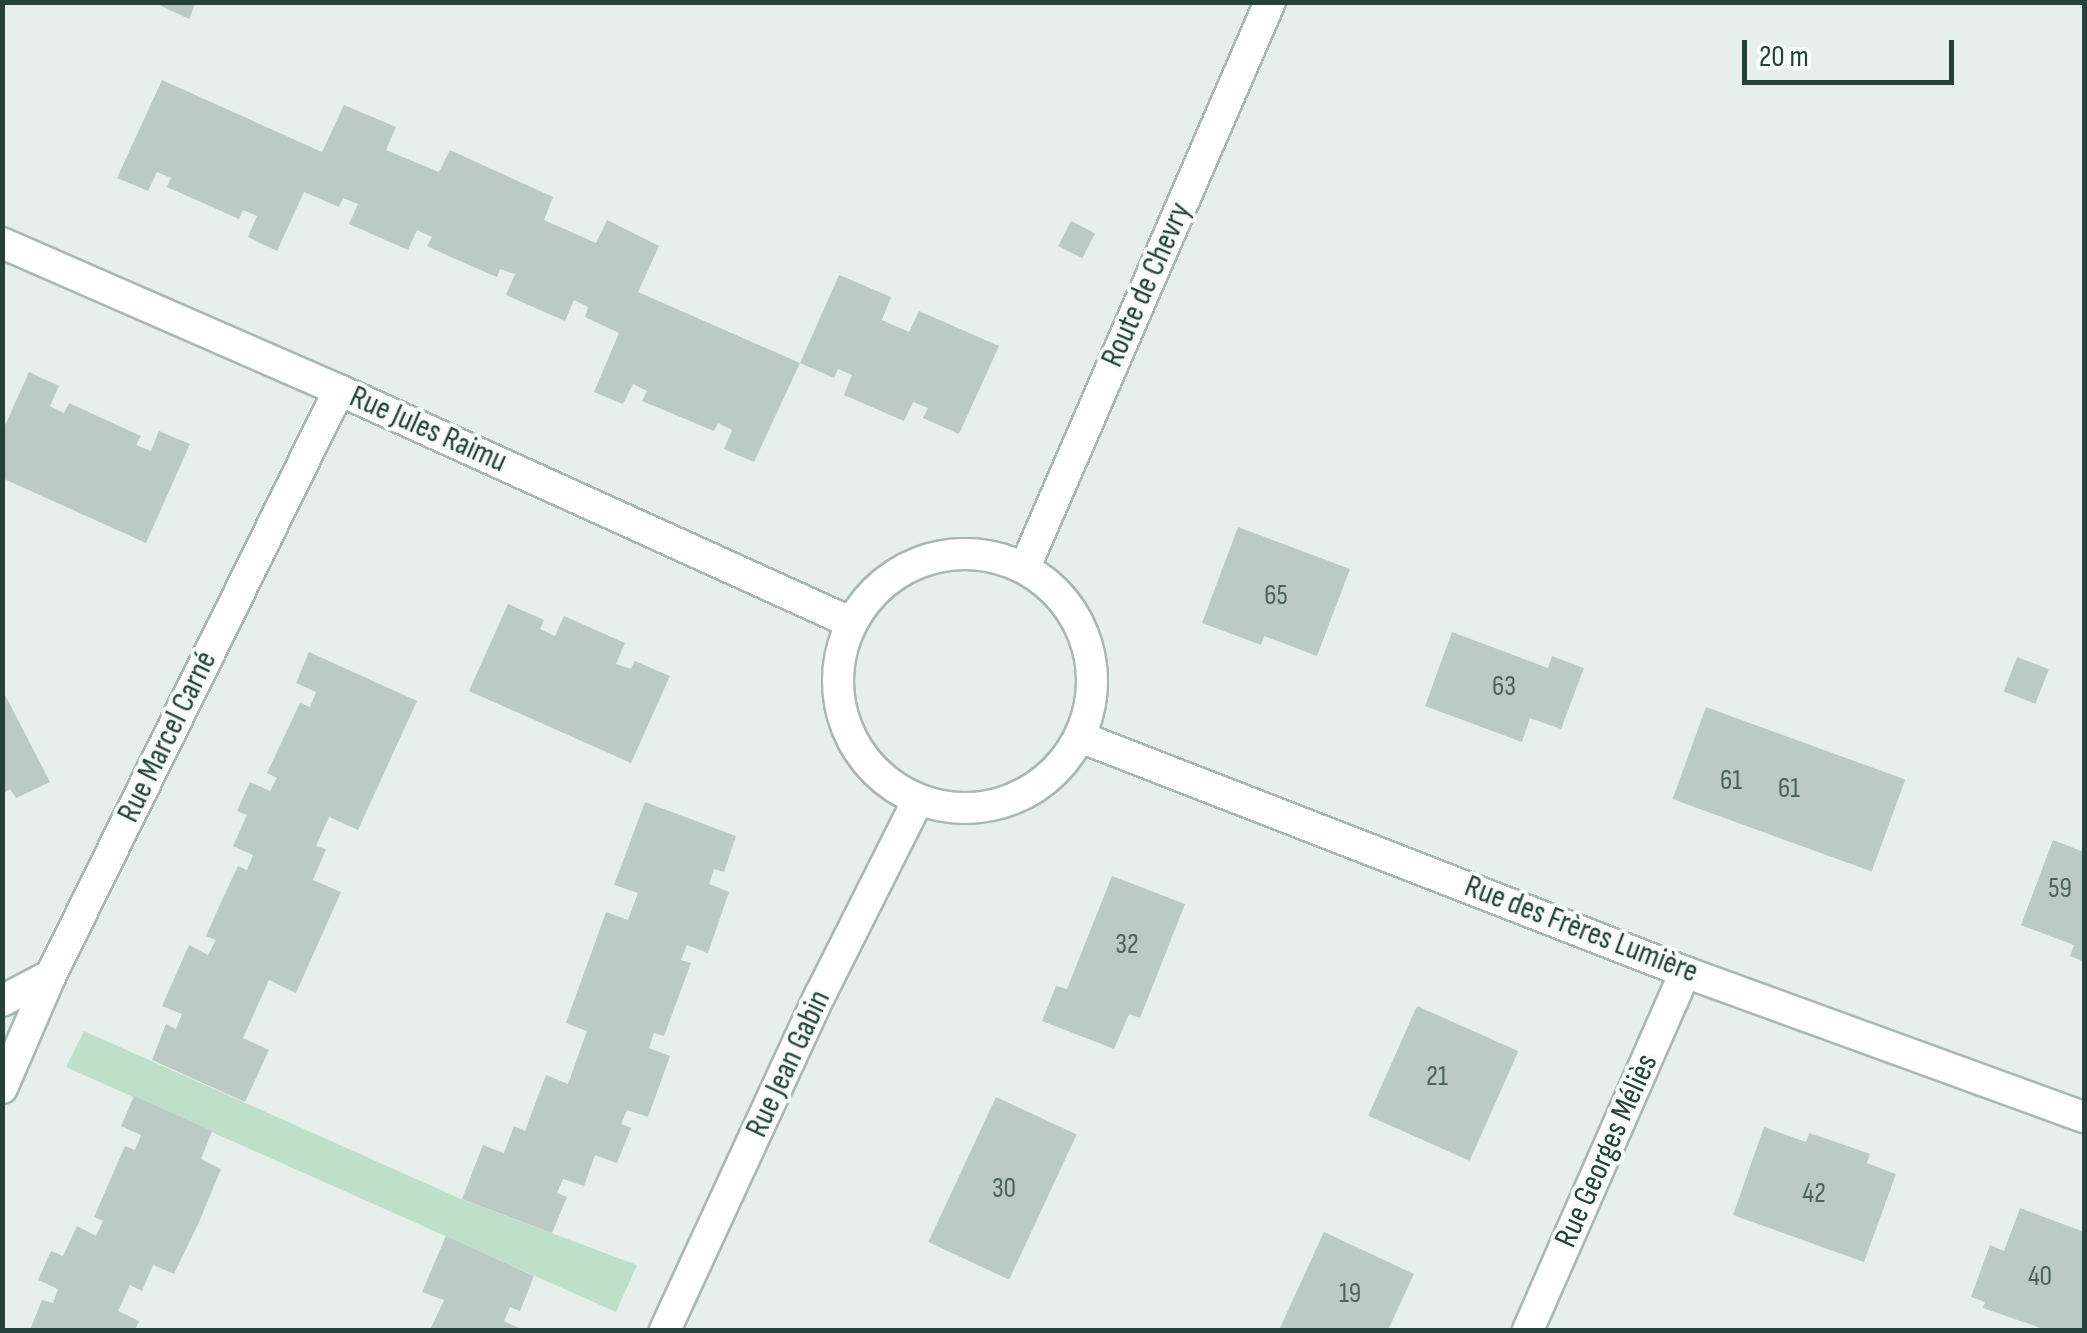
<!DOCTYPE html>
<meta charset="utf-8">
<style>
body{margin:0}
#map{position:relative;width:2087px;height:1333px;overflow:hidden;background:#e6efeb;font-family:"Sofia Sans Condensed",sans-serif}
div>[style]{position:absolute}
.green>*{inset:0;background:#bfe0c8}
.building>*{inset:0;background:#bbcac4;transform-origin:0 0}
.roads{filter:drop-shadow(2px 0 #a8b8b2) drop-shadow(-2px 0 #a8b8b2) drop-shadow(0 2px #a8b8b2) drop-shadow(0 -2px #a8b8b2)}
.minor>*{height:30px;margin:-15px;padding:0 15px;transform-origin:15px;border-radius:15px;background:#fff}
.tertiary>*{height:30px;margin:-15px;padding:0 15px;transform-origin:15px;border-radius:15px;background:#fff}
.tertiary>.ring{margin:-15px;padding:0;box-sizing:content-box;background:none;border:30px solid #fff;border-radius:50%}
span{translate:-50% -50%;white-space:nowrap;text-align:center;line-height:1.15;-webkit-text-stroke:8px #f7fbf9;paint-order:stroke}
.number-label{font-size:28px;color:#4a645c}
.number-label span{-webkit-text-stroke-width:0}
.street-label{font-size:32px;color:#24423a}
.frame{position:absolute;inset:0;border:5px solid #24423a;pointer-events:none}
.scale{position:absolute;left:1742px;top:40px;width:212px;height:45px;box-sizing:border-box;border:5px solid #24423a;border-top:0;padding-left:12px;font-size:30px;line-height:35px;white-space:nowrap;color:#24423a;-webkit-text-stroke:8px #f7fbf9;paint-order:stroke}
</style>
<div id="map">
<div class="green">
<div style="clip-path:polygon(84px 1031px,461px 1199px,637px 1265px,616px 1312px,66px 1067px)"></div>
</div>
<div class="building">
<div style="clip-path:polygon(153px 2px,196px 2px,189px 19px)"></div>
<div style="clip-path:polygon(162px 80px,322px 152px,344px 105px,396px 127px,386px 150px,439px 172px,450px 150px,553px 197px,544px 220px,596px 243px,607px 220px,659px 246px,638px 292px,800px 363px,754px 462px,724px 449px,732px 430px,718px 423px,714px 431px,642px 401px,647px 391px,633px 384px,623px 404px,594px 392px,619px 333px,585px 317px,588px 307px,574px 300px,565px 321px,506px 295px,515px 274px,500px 269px,497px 277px,462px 262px,427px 246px,432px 237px,417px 230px,408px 250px,349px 224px,358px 204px,343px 198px,339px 207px,304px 192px,277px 251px,248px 237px,257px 216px,243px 210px,239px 219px,167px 187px,171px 178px,157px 172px,148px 191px,117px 178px)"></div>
<div style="left:1071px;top:221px;width:27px;height:28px;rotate:27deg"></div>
<div style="clip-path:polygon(839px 275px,891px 297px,882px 320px,909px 332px,919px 311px,999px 346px,959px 434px,923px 418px,928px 408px,913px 402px,904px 421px,844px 395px,852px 375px,838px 369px,834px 378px,800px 363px)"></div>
<div style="clip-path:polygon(29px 372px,59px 386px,50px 406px,64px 413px,69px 403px,141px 436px,136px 445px,151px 451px,159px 431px,190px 444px,146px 543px,2px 478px,2px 432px)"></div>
<div style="clip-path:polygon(1238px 527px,1350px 569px,1317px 656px,1264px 636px,1261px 645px,1202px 623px)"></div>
<div style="clip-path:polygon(508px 604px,544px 620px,540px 629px,555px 636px,564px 616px,625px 643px,616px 664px,631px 669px,635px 661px,670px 676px,631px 763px,469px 691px)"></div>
<div style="clip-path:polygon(1452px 632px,1548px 668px,1552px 656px,1584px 668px,1561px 729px,1530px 718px,1522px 742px,1425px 706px)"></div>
<div style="clip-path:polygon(309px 652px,417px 701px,358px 830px,329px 817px,316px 846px,326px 849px,313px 880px,341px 892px,296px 993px,269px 980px,243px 1038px,269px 1050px,245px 1102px,152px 1060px,166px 1024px,176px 1029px,182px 1014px,162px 1006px,189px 945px,208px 955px,216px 940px,206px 936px,222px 900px,238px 866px,247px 870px,253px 855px,233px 846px,247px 815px,237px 811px,250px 782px,270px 791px,277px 778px,267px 773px,300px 703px,310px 707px,316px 692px,296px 683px)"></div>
<div style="left:2017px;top:657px;width:34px;height:37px;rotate:21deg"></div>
<div style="clip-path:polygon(2px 689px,50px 782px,16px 798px,10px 789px,2px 794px)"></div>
<div style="left:1706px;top:707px;width:212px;height:98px;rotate:20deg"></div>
<div style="clip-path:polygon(645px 802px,736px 836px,724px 872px,714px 869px,709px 884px,729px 892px,708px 953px,687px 945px,681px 960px,691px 963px,664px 1036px,654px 1033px,649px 1048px,670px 1056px,648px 1117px,627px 1110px,621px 1124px,631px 1128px,617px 1163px,595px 1155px,584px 1186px,563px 1179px,557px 1193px,567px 1197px,552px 1233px,462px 1199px,483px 1145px,504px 1153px,514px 1126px,525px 1131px,546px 1075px,568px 1084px,587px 1031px,566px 1023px,606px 912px,628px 920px,638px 893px,614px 885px)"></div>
<div style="clip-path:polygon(2053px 840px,2084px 852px,2084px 962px,2070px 956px,2074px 945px,2021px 925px)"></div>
<div style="clip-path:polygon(1112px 876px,1185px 904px,1140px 1018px,1129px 1014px,1114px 1049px,1042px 1021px,1056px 986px,1067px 989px)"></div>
<div style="left:1417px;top:1006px;width:111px;height:120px;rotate:24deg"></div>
<div style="clip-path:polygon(134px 1096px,212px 1131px,201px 1159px,221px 1169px,199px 1222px,174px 1274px,153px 1265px,142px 1291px,130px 1285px,118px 1311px,139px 1321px,135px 1330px,30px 1330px,42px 1300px,53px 1303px,58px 1289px,38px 1280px,51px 1251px,63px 1256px,77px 1226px,96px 1236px,103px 1221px,94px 1217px,125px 1146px,135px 1150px,141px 1135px,121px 1126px)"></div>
<div style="left:996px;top:1097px;width:89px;height:160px;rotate:25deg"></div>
<div style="clip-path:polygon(1764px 1127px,1806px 1142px,1809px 1133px,1833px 1141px,1870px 1154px,1867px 1163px,1896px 1174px,1864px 1262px,1733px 1215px)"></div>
<div style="clip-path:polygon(2020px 1208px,2084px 1232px,2084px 1330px,2046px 1330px,1983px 1308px,1985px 1302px,1971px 1297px,1990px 1245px,2004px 1251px)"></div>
<div style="clip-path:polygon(1324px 1232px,1414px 1274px,1388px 1330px,1279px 1330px)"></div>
<div style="clip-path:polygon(446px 1236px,534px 1276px,520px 1311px,510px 1307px,504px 1321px,523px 1330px,430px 1330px,444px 1300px,422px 1292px)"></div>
</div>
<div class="roads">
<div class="minor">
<div style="left:2px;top:243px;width:368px;rotate:23.6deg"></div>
<div style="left:339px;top:390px;width:561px;rotate:24.42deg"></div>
<div style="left:1080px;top:737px;width:649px;rotate:21.23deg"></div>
<div style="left:1685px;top:972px;width:425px;rotate:20deg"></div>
<div style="left:2px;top:1001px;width:55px;rotate:-28deg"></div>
<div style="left:2px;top:1088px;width:123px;rotate:-66.6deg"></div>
<div style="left:51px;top:975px;width:652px;rotate:-63.79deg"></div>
<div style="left:1528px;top:1330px;width:391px;rotate:-66.3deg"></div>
</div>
<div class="tertiary">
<div class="ring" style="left:838px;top:554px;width:224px;height:224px"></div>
<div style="left:1025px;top:567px;width:616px;rotate:-66.56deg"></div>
<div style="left:665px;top:1330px;width:369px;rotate:-65.2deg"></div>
<div style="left:820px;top:995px;width:218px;rotate:-63.3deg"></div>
</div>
</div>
<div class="number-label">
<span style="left:1276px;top:596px">65</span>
<span style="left:1504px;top:687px">63</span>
<span style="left:1731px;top:781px">61</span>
<span style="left:1789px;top:789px">61</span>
<span style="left:2060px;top:889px">59</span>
<span style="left:1127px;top:945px">32</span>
<span style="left:1437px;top:1077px">21</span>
<span style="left:1004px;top:1189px">30</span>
<span style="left:1814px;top:1194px">42</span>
<span style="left:2040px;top:1277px">40</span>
<span style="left:1350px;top:1294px">19</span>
</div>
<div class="street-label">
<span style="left:1147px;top:285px;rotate:-66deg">Route de Chevry</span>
<span style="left:428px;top:430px;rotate:24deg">Rue Jules Raimu</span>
<span style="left:168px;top:737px;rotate:-64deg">Rue Marcel Carné</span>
<span style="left:1581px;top:930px;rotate:21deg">Rue des Frères Lumière</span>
<span style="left:789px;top:1064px;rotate:-65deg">Rue Jean Gabin</span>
<span style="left:1607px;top:1151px;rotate:-66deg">Rue Georges Méliès</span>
</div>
<div class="frame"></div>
<div class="scale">20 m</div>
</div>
